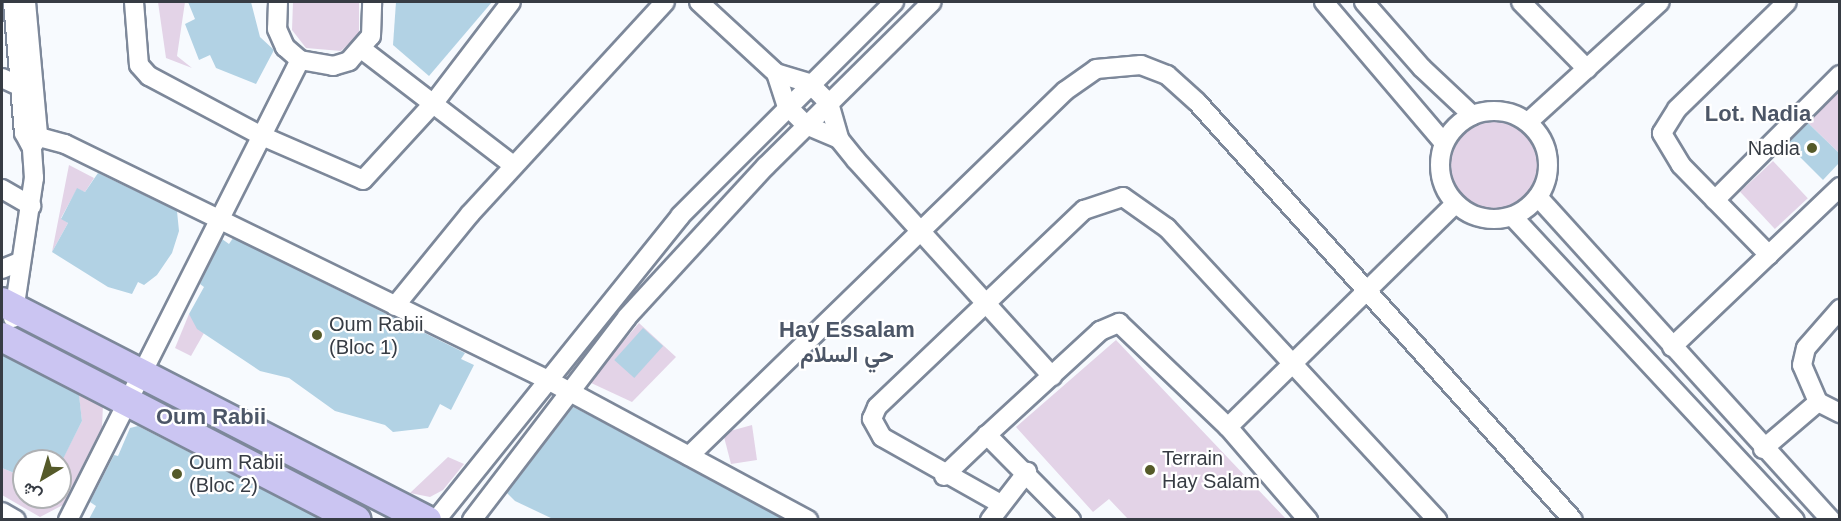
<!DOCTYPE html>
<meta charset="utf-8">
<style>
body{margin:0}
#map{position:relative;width:1841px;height:521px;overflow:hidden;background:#f7fafe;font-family:Helvetica,Vazirmatn,sans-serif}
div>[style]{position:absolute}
.green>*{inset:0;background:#e3d3e7;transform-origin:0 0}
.round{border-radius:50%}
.building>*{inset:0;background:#b2d2e4;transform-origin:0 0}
.roads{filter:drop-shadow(2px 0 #7d889a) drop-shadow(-2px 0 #7d889a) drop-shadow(0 2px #7d889a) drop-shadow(0 -2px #7d889a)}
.minor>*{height:18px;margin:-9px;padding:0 9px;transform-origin:9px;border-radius:9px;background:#fff}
.minor>.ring{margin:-9px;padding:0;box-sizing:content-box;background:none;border:18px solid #fff;border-radius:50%}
.primary>*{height:28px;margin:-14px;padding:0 14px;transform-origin:14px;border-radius:14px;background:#cbc5f2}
.dots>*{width:16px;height:16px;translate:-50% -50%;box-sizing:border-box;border:3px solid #fff;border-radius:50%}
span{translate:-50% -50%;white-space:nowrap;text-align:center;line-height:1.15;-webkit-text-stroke:4.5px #fff;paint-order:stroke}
.poi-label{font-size:20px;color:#373c44}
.right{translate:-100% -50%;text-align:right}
.left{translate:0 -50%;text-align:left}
.quarter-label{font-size:22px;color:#4c5667;font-weight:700}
.frame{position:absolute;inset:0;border:3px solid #373c44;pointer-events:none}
.north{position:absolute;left:12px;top:449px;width:60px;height:60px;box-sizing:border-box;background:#fff;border:2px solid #afb1b4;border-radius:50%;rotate:218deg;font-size:16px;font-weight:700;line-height:24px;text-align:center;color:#373c44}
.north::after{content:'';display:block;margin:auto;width:21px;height:27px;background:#555a29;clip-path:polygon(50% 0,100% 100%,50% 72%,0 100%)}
</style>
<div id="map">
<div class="green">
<div style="clip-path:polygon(158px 2px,185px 2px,177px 56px,192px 68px,166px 58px)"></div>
<div style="clip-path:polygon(293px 2px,359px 2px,359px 34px,341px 51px,306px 48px,292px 30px)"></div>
<div style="clip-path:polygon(1839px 84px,1839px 153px,1805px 120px)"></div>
<div class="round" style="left:1451px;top:122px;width:86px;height:86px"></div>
<div style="left:1773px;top:161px;width:51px;height:45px;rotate:47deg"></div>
<div style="clip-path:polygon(69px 165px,94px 178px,85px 192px,77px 189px,61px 218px,68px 223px,52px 252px)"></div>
<div style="clip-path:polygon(189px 314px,204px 333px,191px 356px,175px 348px)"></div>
<div style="clip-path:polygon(639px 323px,676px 357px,632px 402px,589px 382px)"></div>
<div style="clip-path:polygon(1116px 340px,1286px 519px,1128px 519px,1109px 499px,1093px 512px,1016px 427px)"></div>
<div style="clip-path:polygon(78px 389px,103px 405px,102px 427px,63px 505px,40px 517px,2px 495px,2px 468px,24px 477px,24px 497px,60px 497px,60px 464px,82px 421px)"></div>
<div style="clip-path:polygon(752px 425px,757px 460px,731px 464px,723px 433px)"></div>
<div style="clip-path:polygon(448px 457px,464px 464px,443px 490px,430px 497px,410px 493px)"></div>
</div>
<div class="building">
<div style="clip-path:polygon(188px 2px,251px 2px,260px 37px,274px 50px,256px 84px,216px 68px,210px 55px,199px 60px,185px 24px,195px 19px)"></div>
<div style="clip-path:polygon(396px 2px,492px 2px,429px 76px,393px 45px)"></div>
<div style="clip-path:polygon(1808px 123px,1839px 153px,1839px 163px,1823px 180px,1787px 144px)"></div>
<div style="clip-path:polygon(98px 173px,177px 211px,179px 231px,172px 253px,157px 275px,144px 285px,138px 282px,132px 294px,108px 287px,52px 252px,68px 223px,61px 219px,77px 188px,85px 192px)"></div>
<div style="clip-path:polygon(233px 238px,465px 353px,461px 359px,474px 365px,451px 410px,440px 404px,428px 428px,393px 432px,385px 425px,335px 411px,289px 378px,260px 371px,197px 329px,189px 314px,204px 287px,200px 284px,222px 239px,229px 244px)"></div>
<div style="left:643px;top:328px;width:27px;height:43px;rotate:42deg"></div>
<div style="clip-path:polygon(2px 355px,79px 395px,82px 421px,62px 461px,24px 461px,24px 477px,2px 468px)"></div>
<div style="clip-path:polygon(573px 407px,591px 416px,783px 519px,553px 519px,515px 501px,507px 493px)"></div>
<div style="clip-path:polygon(138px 426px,320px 519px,89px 519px,96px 506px,90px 502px,114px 455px,118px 456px,130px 428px)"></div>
</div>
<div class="roads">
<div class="minor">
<div style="left:26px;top:2px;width:133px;rotate:84.8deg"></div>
<div style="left:38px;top:134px;width:11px;rotate:112deg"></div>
<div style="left:134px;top:2px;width:63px;rotate:85.5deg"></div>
<div style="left:139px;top:65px;width:15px;rotate:48deg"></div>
<div style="left:149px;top:76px;width:128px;rotate:28deg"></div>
<div style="left:262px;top:136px;width:110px;rotate:23.5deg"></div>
<div style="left:363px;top:180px;width:103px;rotate:-47.4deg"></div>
<div style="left:433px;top:104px;width:128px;rotate:-52.6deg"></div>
<div style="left:278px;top:2px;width:27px;rotate:92deg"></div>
<div style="left:277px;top:29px;width:20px;rotate:66deg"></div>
<div style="left:285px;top:47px;width:20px;rotate:41deg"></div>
<div style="left:300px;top:60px;width:34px;rotate:10deg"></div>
<div style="left:333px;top:66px;width:17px;rotate:-17deg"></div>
<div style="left:349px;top:61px;width:33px;rotate:-49deg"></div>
<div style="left:371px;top:36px;width:34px;rotate:-88deg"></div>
<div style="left:699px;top:2px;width:105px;rotate:42.7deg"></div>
<div style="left:776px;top:73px;width:34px;rotate:17deg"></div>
<div style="left:809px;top:83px;width:28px;rotate:45deg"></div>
<div style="left:829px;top:103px;width:37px;rotate:74deg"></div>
<div style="left:839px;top:139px;width:27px;rotate:51deg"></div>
<div style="left:856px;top:160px;width:292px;rotate:47.8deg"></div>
<div style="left:1324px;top:2px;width:185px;rotate:49.6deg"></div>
<div style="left:1364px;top:2px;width:88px;rotate:48.7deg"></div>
<div style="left:1422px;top:68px;width:69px;rotate:43.2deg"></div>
<div style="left:1521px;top:2px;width:94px;rotate:45.4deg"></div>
<div style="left:363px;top:50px;width:190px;rotate:37.5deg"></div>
<div style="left:776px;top:73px;width:35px;rotate:72deg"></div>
<div style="left:787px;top:106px;width:27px;rotate:45deg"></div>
<div style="left:806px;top:125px;width:36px;rotate:23deg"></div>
<div style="left:2px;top:78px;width:31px;rotate:25deg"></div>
<div class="ring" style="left:1440px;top:111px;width:90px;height:90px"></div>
<div style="left:1528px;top:122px;width:178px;rotate:-42.3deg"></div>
<div style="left:24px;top:133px;width:42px;rotate:15deg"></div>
<div style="left:65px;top:144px;width:535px;rotate:26.04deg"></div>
<div style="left:546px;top:379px;width:298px;rotate:28.3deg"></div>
<div style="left:2px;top:189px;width:34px;rotate:30deg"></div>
<div style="left:1538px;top:197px;width:436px;rotate:47.8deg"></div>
<div style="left:1715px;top:200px;width:177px;rotate:-45deg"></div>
<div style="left:1513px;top:217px;width:414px;rotate:47.1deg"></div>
<div style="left:1769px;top:255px;width:126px;rotate:-134.4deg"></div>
<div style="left:1681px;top:165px;width:37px;rotate:-121deg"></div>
<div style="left:1662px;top:133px;width:28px;rotate:-58deg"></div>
<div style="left:1677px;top:109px;width:153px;rotate:-44.2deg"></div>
<div style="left:2px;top:269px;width:18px;rotate:-22deg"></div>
<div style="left:395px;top:306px;width:119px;rotate:-50.8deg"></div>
<div style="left:470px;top:214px;width:288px;rotate:-47.4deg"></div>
<div style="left:13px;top:318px;width:142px;rotate:-81.5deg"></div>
<div style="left:34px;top:178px;width:30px;rotate:-94deg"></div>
<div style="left:32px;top:148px;width:17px;rotate:-118deg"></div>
<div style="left:24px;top:133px;width:131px;rotate:-94.8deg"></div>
<div style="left:1672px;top:347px;width:232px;rotate:-43.6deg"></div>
<div style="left:1818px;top:402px;width:25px;rotate:27deg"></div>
<div style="left:1228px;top:427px;width:318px;rotate:-44.5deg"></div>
<div style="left:1763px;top:449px;width:72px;rotate:-40.5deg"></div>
<div style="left:1818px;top:402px;width:40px;rotate:-113.4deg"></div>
<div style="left:1802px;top:365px;width:17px;rotate:-77deg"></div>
<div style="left:1806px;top:348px;width:52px;rotate:-48.9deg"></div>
<div style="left:689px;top:456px;width:524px;rotate:-44.15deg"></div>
<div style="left:1065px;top:91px;width:38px;rotate:-35deg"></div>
<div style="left:1096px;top:69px;width:45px;rotate:-5.1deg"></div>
<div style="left:1141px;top:65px;width:28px;rotate:21deg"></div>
<div style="left:1167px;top:75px;width:40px;rotate:42deg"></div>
<div style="left:1197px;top:102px;width:562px;rotate:48.03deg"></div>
<div style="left:944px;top:476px;width:59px;rotate:-43.6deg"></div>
<div style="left:999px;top:503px;width:134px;rotate:-150.6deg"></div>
<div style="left:882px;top:437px;width:21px;rotate:-119deg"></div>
<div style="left:872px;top:419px;width:13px;rotate:-67deg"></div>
<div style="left:877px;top:407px;width:286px;rotate:-43.6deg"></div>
<div style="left:1084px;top:210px;width:41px;rotate:-18.4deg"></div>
<div style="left:1123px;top:197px;width:54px;rotate:35.2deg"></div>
<div style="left:1167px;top:228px;width:398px;rotate:47.2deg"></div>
<div style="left:2px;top:512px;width:16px;rotate:30deg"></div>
<div style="left:68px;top:520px;width:515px;rotate:-63.24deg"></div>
<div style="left:436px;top:520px;width:390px;rotate:-51.2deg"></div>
<div style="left:680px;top:216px;width:303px;rotate:-45deg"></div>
<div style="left:472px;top:520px;width:255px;rotate:-52.6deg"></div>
<div style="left:627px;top:317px;width:205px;rotate:-47.4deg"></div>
<div style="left:766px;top:166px;width:233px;rotate:-44.7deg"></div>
<div style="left:990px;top:520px;width:61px;rotate:-52.4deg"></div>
<div style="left:1071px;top:520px;width:120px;rotate:-134.7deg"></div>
<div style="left:987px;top:435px;width:154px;rotate:-42.6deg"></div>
<div style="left:1100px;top:331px;width:21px;rotate:-23deg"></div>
<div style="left:1119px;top:323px;width:151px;rotate:43.7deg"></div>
<div style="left:1228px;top:427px;width:123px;rotate:49.3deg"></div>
</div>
<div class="primary">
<div style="left:2px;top:302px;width:478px;rotate:27.2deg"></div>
<div style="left:2px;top:337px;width:399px;rotate:27.3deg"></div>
</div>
</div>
<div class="dots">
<div style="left:1812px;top:148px;background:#555a29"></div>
<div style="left:317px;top:335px;background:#555a29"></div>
<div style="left:1150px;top:470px;background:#555a29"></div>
<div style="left:177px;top:474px;background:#555a29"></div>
</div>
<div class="poi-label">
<span class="right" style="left:1800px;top:148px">Nadia</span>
<span class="left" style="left:329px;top:336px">Oum Rabii<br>(Bloc 1)</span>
<span class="left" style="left:1162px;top:470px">Terrain<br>Hay Salam</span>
<span class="left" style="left:189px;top:474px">Oum Rabii<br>(Bloc 2)</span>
</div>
<div class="quarter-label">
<span style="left:1758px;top:114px">Lot. Nadia</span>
<span style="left:847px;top:342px">Hay Essalam<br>حي السلام</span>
<span style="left:211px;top:417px">Oum Rabii</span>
</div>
<div class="frame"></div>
<div class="north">ش</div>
</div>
